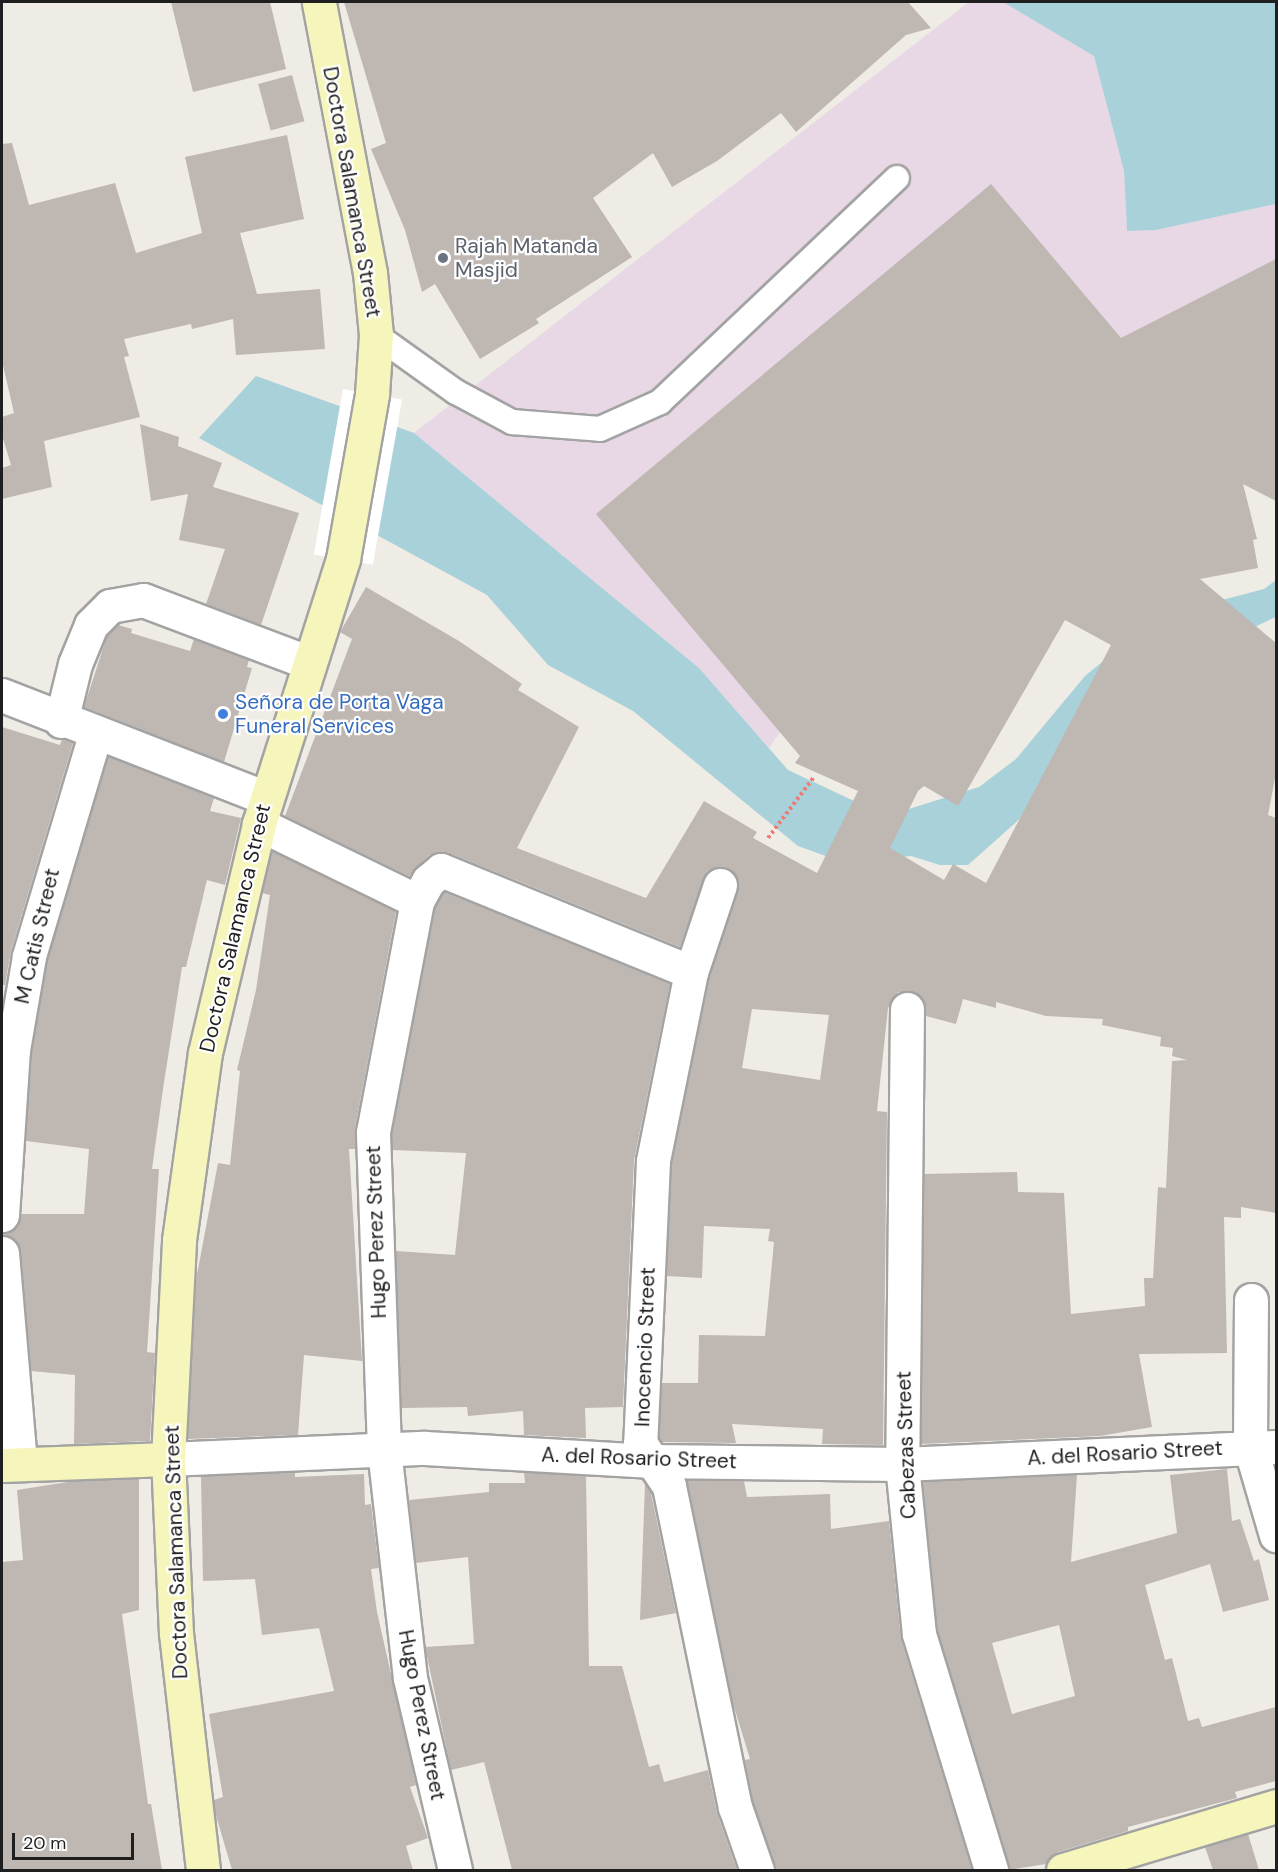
<!DOCTYPE html>
<meta charset="utf-8">
<style>
body{margin:0}
#map{position:relative;width:1278px;height:1872px;overflow:hidden;background:#efebe5;font-family:"DM Sans",sans-serif}
div>[style]{position:absolute}
.industrial>*{inset:0;background:#e8d7e5}
.water>*{inset:0;background:#a8d1da}
.pier>*{inset:0;background:#fff;transform-origin:0 0}
.building>*{inset:0;background:#bfb7b2;transform-origin:0 0}
.path>*{height:4px;margin-top:-2px;transform-origin:0;background:repeating-linear-gradient(90deg,#f37a72 0 3px,transparent 0 6px)}
.roads{filter:drop-shadow(2px 0 #a3a3a3) drop-shadow(-2px 0 #a3a3a3) drop-shadow(0 2px #a3a3a3) drop-shadow(0 -2px #a3a3a3)}
.lane>*{height:24px;margin:-12px;padding:0 12px;transform-origin:12px;border-radius:12px;background:#fff}
.street>*{height:33px;margin:-16.5px;padding:0 16.5px;transform-origin:16.5px;border-radius:16.5px;background:#fff}
.secondary>*{height:33px;margin:-16.5px;padding:0 16.5px;transform-origin:16.5px;border-radius:16.5px;background:#f6f6bc}
.dots>*{width:16px;height:16px;translate:-50% -50%;box-sizing:border-box;border:3px solid #fff;border-radius:50%}
span{translate:-50% -50%;white-space:nowrap;text-align:center;line-height:1.15;-webkit-text-stroke:4.5px #fff;paint-order:stroke}
.street-label{font-size:21px;color:#1f1f1f}
.worship-label{font-size:21px;color:#5b616d}
.left{translate:0 -50%;text-align:left}
.shop-label{font-size:21px;color:#366cbe}
.frame{position:absolute;inset:0;border:3px solid #1f1f1f;pointer-events:none}
.scale{position:absolute;left:12px;top:1833px;width:122px;height:27px;box-sizing:border-box;border:3px solid #1f1f1f;border-top:0;padding-left:8px;font-size:18px;line-height:21px;white-space:nowrap;color:#1f1f1f;-webkit-text-stroke:4px #fff;paint-order:stroke}
</style>
<div id="map">
<div class="industrial">
<div style="clip-path:polygon(969px 2px,1003px 2px,1094px 55px,1124px 171px,1127px 231px,1156px 230px,1276px 204px,1276px 272px,1248px 342px,780px 732px,769px 748px,699px 668px,414px 433px)"></div>
</div>
<div class="water">
<div style="clip-path:polygon(1003px 2px,1276px 2px,1276px 204px,1156px 230px,1127px 231px,1124px 171px,1094px 56px)"></div>
<div style="clip-path:polygon(256px 376px,414px 433px,699px 668px,788px 770px,871px 809px,909px 809px,979px 787px,1016px 759px,1085px 676px,1130px 639px,1180px 611px,1264px 589px,1276px 580px,1276px 617px,1214px 646px,968px 865px,940px 865px,911px 856px,845px 863px,798px 846px,633px 711px,548px 665px,487px 595px,199px 438px)"></div>
</div>
<div class="pier">
<div style="left:343px;top:389px;width:60px;height:168px;rotate:10deg"></div>
</div>
<div class="building">
<div style="clip-path:polygon(171px 2px,270px 2px,286px 69px,193px 92px)"></div>
<div style="clip-path:polygon(344px 2px,908px 2px,931px 28px,906px 35px,796px 132px,781px 113px,717px 161px,672px 187px,653px 153px,593px 198px,632px 257px,536px 319px,539px 323px,480px 359px,435px 284px,422px 292px,405px 230px,371px 149px,386px 143px)"></div>
<div style="left:292px;top:75px;width:48px;height:35px;rotate:75deg"></div>
<div style="clip-path:polygon(287px 135px,304px 219px,240px 233px,257px 294px,320px 289px,325px 349px,236px 355px,233px 319px,192px 329px,191px 324px,124px 339px,129px 356px,124px 357px,140px 417px,44px 441px,52px 487px,2px 499px,2px 468px,11px 465px,2px 435px,2px 417px,14px 413px,2px 361px,2px 144px,12px 143px,29px 205px,115px 183px,136px 253px,202px 233px,185px 157px)"></div>
<div style="clip-path:polygon(evenodd,991px 184px,1121px 338px,1276px 259px,1276px 501px,1243px 484px,1257px 539px,1253px 540px,1258px 568px,1200px 579px,1276px 643px,1276px 773px,1268px 815px,1276px 818px,1276px 1213px,1241px 1207px,1241px 1218px,1224px 1217px,1227px 1353px,1139px 1354px,1152px 1427px,1100px 1436px,921px 1444px,924px 1174px,1017px 1172px,1018px 1192px,1064px 1193px,1071px 1314px,1145px 1306px,1144px 1278px,1153px 1278px,1158px 1187px,1166px 1188px,1172px 1061px,1187px 1060px,1172px 1056px,1173px 1048px,1160px 1046px,1161px 1037px,1102px 1025px,1103px 1019px,1046px 1016px,996px 1002px,996px 1008px,963px 999px,956px 1024px,926px 1016px,924px 1000px,916px 993px,898px 992px,888px 1008px,877px 1111px,887px 1112px,883px 1445px,822px 1444px,823px 1429px,732px 1424px,736px 1443px,662px 1442px,659px 1438px,662px 1383px,698px 1383px,699px 1335px,765px 1336px,774px 1242px,768px 1241px,770px 1229px,704px 1226px,702px 1278px,666px 1276px,672px 1163px,709px 977px,738px 891px,734px 873px,725px 867px,707px 871px,680px 947px,447px 852px,429px 855px,409px 876px,285px 816px,352px 639px,340px 632px,366px 587px,459px 641px,522px 684px,518px 690px,579px 727px,517px 848px,646px 898px,704px 801px,757px 832px,753px 838px,817px 873px,858px 791px,795px 763px,800px 756px,596px 514px,991px 184px,1065px 620px,1111px 645px,986px 883px,953px 864px,944px 880px,890px 848px,918px 791px,924px 786px,958px 806px,1065px 620px,991px 184px,752px 1009px,829px 1015px,820px 1080px,742px 1068px,752px 1009px)"></div>
<div style="clip-path:polygon(140px 424px,179px 437px,178px 446px,222px 463px,213px 487px,299px 513px,261px 625px,206px 604px,225px 549px,179px 540px,188px 494px,151px 501px)"></div>
<div style="clip-path:polygon(118px 625px,132px 629px,131px 633px,190px 651px,194px 639px,249px 660px,247px 667px,252px 668px,224px 762px,84px 707px,107px 636px)"></div>
<div style="clip-path:polygon(2px 727px,60px 745px,62px 739px,73px 743px,11px 951px,5px 985px,2px 985px)"></div>
<div style="clip-path:polygon(108px 756px,214px 798px,210px 811px,241px 818px,225px 885px,207px 880px,186px 967px,182px 967px,163px 1089px,152px 1169px,159px 1169px,147px 1352px,155px 1353px,150px 1441px,74px 1444px,75px 1375px,31px 1371px,21px 1251px,17px 1242px,2px 1234px,17px 1226px,21px 1214px,84px 1214px,89px 1149px,26px 1141px,32px 1052px,47px 960px)"></div>
<div style="clip-path:polygon(272px 851px,396px 912px,355px 1128px,355px 1149px,349px 1149px,362px 1361px,304px 1355px,298px 1435px,188px 1439px,196px 1280px,218px 1163px,230px 1165px,240px 1071px,237px 1070px,256px 990px,270px 895px,262px 893px)"></div>
<div style="clip-path:polygon(444px 892px,670px 984px,634px 1160px,623px 1407px,585px 1408px,586px 1438px,524px 1435px,523px 1411px,468px 1416px,467px 1407px,401px 1408px,396px 1251px,455px 1255px,466px 1153px,392px 1150px,392px 1133px,435px 907px)"></div>
<div style="clip-path:polygon(evenodd,1227px 1469px,1232px 1521px,1240px 1519px,1254px 1561px,1259px 1559px,1269px 1600px,1223px 1612px,1210px 1564px,1145px 1585px,1165px 1660px,1172px 1658px,1188px 1721px,1199px 1718px,1202px 1727px,1276px 1707px,1276px 1781px,1235px 1792px,1237px 1798px,1128px 1827px,1128px 1831px,1058px 1852px,1046px 1864px,1009px 1870px,937px 1630px,923px 1482px,1077px 1475px,1071px 1562px,1177px 1533px,1170px 1475px,1227px 1469px,1059px 1625px,1075px 1696px,1012px 1714px,992px 1643px,1059px 1625px)"></div>
<div style="clip-path:polygon(295px 1472px,295px 1477px,364px 1474px,365px 1505px,371px 1504px,379px 1568px,371px 1569px,377px 1612px,416px 1785px,410px 1787px,428px 1838px,406px 1846px,413px 1870px,232px 1870px,215px 1812px,214px 1800px,223px 1797px,209px 1714px,334px 1691px,319px 1628px,262px 1635px,255px 1579px,203px 1581px,201px 1476px)"></div>
<div style="clip-path:polygon(524px 1472px,586px 1476px,589px 1666px,622px 1666px,649px 1767px,659px 1764px,664px 1782px,708px 1770px,717px 1813px,737px 1870px,512px 1870px,484px 1762px,451px 1770px,425px 1647px,474px 1644px,468px 1557px,416px 1563px,409px 1500px,489px 1492px,489px 1483px,525px 1483px)"></div>
<div style="clip-path:polygon(139px 1479px,139px 1610px,122px 1614px,148px 1804px,151px 1804px,162px 1870px,2px 1870px,2px 1562px,23px 1560px,17px 1490px,74px 1481px)"></div>
<div style="clip-path:polygon(687px 1480px,744px 1481px,747px 1497px,830px 1494px,831px 1529px,889px 1521px,901px 1639px,972px 1870px,775px 1870px,753px 1802px,745px 1760px,750px 1759px,731px 1697px)"></div>
<div style="clip-path:polygon(645px 1484px,651px 1493px,676px 1613px,640px 1620px)"></div>
<div style="clip-path:polygon(1248px 1834px,1259px 1870px,1213px 1870px,1205px 1847px)"></div>
</div>
<div class="path">
<div style="left:768px;top:838px;width:76px;rotate:-53deg"></div>
</div>
<div class="roads">
<div class="lane">
<div style="left:376px;top:335px;width:98px;rotate:35.5deg"></div>
<div style="left:456px;top:392px;width:64px;rotate:28.2deg"></div>
<div style="left:512px;top:422px;width:88px;rotate:4.5deg"></div>
<div style="left:600px;top:429px;width:66px;rotate:-24.2deg"></div>
<div style="left:660px;top:402px;width:326px;rotate:-43.4deg"></div>
</div>
<div class="street">
<div style="left:2px;top:695px;width:283px;rotate:21.3deg"></div>
<div style="left:61px;top:721px;width:59px;rotate:-76.2deg"></div>
<div style="left:75px;top:664px;width:42px;rotate:-67.7deg"></div>
<div style="left:91px;top:625px;width:27px;rotate:-45deg"></div>
<div style="left:110px;top:606px;width:34px;rotate:-10deg"></div>
<div style="left:143px;top:600px;width:178px;rotate:20.7deg"></div>
<div style="left:259px;top:824px;width:176px;rotate:26deg"></div>
<div style="left:720px;top:885px;width:92px;rotate:108.4deg"></div>
<div style="left:691px;top:972px;width:193px;rotate:101.4deg"></div>
<div style="left:653px;top:1161px;width:282px;rotate:92.6deg"></div>
<div style="left:640px;top:1443px;width:52px;rotate:56deg"></div>
<div style="left:669px;top:1486px;width:328px;rotate:78.4deg"></div>
<div style="left:735px;top:1807px;width:67px;rotate:70.8deg"></div>
<div style="left:907px;top:1009px;width:455px;rotate:90.6deg"></div>
<div style="left:902px;top:1464px;width:171px;rotate:84.3deg"></div>
<div style="left:919px;top:1634px;width:247px;rotate:73deg"></div>
<div style="left:2px;top:1215px;width:165px;rotate:-86.2deg"></div>
<div style="left:13px;top:1050px;width:95px;rotate:-80.3deg"></div>
<div style="left:29px;top:956px;width:232px;rotate:-73.4deg"></div>
<div style="left:2px;top:1253px;width:211px;rotate:85.1deg"></div>
<div style="left:1251px;top:1300px;width:146px;rotate:90.4deg"></div>
<div style="left:1250px;top:1446px;width:93px;rotate:73.7deg"></div>
<div style="left:168px;top:1459px;width:257px;rotate:-2.5deg"></div>
<div style="left:425px;top:1448px;width:228px;rotate:3.3deg"></div>
<div style="left:653px;top:1461px;width:249px;rotate:0.7deg"></div>
<div style="left:902px;top:1464px;width:374px;rotate:-2.6deg"></div>
<div style="left:455px;top:1870px;width:197px;rotate:-103.2deg"></div>
<div style="left:410px;top:1678px;width:230px;rotate:-96.5deg"></div>
<div style="left:384px;top:1449px;width:317px;rotate:-92deg"></div>
<div style="left:373px;top:1132px;width:235px;rotate:-79.2deg"></div>
<div style="left:417px;top:901px;width:23px;rotate:-61deg"></div>
<div style="left:428px;top:881px;width:17px;rotate:-40deg"></div>
<div style="left:441px;top:870px;width:270px;rotate:22.2deg"></div>
</div>
<div class="secondary">
<div style="left:2px;top:1465px;width:166px;rotate:-2.1deg"></div>
<div style="left:203px;top:1870px;width:238px;rotate:-96.5deg"></div>
<div style="left:176px;top:1634px;width:175px;rotate:-92.6deg"></div>
<div style="left:168px;top:1459px;width:219px;rotate:-87.1deg"></div>
<div style="left:179px;top:1240px;width:189px;rotate:-82.1deg"></div>
<div style="left:205px;top:1053px;width:235px;rotate:-76.7deg"></div>
<div style="left:259px;top:824px;width:278px;rotate:-72.4deg"></div>
<div style="left:343px;top:559px;width:168px;rotate:-80deg"></div>
<div style="left:372px;top:394px;width:59px;rotate:-86.1deg"></div>
<div style="left:376px;top:335px;width:62px;rotate:-95.5deg"></div>
<div style="left:370px;top:273px;width:276px;rotate:-100.7deg"></div>
<div style="left:1063px;top:1870px;width:222px;rotate:-16.7deg"></div>
</div>
</div>
<div class="dots">
<div style="left:443px;top:258px;background:#6b7280"></div>
<div style="left:223px;top:714px;background:#3f7fe0"></div>
</div>
<div class="street-label">
<span style="left:352px;top:192px;rotate:80deg">Doctora Salamanca Street</span>
<span style="left:235px;top:928px;rotate:-77deg">Doctora Salamanca Street</span>
<span style="left:37px;top:936px;rotate:-77deg">M Catis Street</span>
<span style="left:376px;top:1232px;rotate:-92deg">Hugo Perez Street</span>
<span style="left:645px;top:1347px;rotate:-88deg">Inocencio Street</span>
<span style="left:906px;top:1445px;rotate:-92deg">Cabezas Street</span>
<span style="left:1125px;top:1453px;rotate:-3deg">A. del Rosario Street</span>
<span style="left:639px;top:1458px;rotate:2deg">A. del Rosario Street</span>
<span style="left:176px;top:1552px;rotate:-92deg">Doctora Salamanca Street</span>
<span style="left:422px;top:1715px;rotate:79deg">Hugo Perez Street</span>
</div>
<div class="worship-label">
<span class="left" style="left:455px;top:258px">Rajah Matanda<br>Masjid</span>
</div>
<div class="shop-label">
<span class="left" style="left:235px;top:714px">Señora de Porta Vaga<br>Funeral Services</span>
</div>
<div class="frame"></div>
<div class="scale">20 m</div>
</div>
